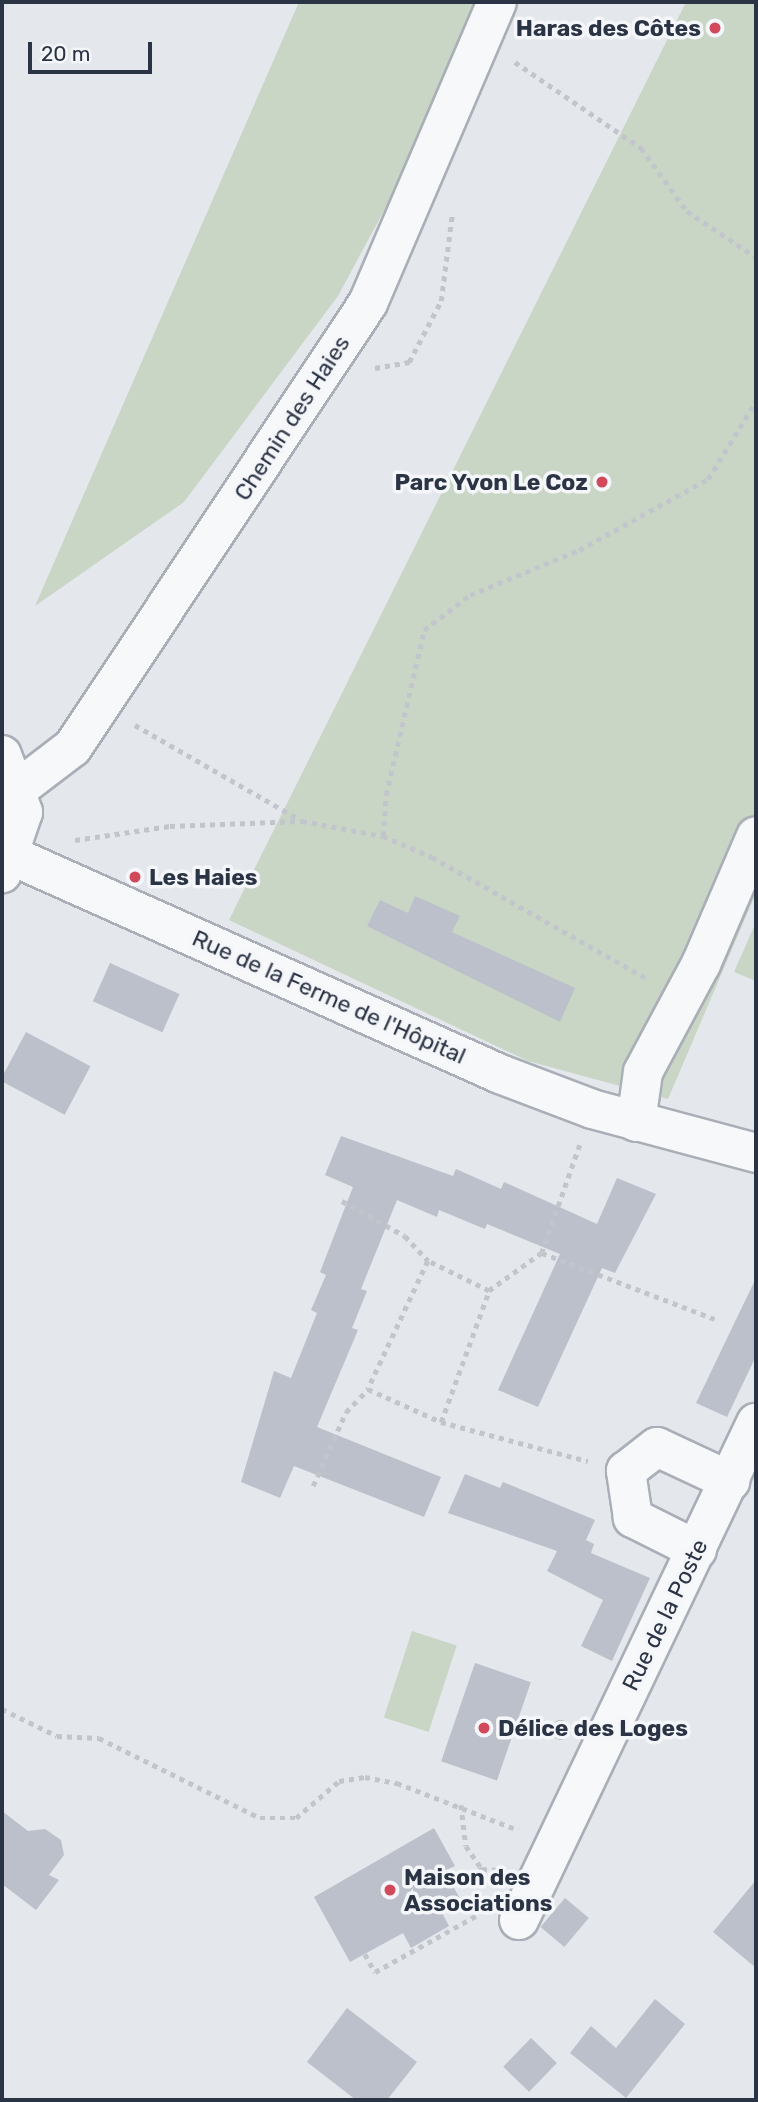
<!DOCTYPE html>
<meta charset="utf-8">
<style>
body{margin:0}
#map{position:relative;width:758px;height:2102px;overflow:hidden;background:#e4e7ec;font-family:Rubik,sans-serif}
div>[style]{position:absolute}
.green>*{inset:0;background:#c9d6c5;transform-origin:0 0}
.building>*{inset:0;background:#bbc0ca;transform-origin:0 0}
.path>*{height:4.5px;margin-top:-2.25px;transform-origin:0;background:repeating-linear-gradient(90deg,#c2c5cb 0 5px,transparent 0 10px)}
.roads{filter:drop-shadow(2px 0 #a9aeb7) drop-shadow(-2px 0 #a9aeb7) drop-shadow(0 2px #a9aeb7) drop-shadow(0 -2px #a9aeb7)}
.minor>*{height:38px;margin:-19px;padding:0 19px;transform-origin:19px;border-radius:19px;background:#f7f8fa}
.trees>*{width:20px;height:20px;margin:-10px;border-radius:50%;background:#899d89}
.dots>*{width:19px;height:19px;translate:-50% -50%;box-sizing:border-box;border:4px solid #f4f6f9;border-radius:50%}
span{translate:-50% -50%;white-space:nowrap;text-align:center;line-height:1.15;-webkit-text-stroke:7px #f4f6f9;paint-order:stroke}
.poi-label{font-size:23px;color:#2b3445;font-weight:700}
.right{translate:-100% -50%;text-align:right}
.left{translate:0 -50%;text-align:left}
.street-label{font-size:23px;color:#2b3445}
.frame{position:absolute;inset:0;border:4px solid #2b3445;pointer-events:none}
.scale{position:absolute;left:28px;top:42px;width:124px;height:32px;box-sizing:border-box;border:4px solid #2b3445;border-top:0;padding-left:9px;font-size:21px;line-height:24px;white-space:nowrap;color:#2b3445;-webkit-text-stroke:5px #f4f6f9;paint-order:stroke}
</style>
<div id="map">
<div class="green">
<div style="clip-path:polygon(299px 2px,496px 2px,338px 296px,184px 502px,35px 606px)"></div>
<div style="clip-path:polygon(686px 2px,756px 2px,756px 893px,668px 1099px,528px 1061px,229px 920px)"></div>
<div style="clip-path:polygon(756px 922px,756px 981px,734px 972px)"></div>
<div style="left:412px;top:1631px;width:47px;height:91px;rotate:18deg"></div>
</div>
<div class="building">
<div style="clip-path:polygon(415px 896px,460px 916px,452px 932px,575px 988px,560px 1022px,367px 926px,380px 900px,408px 913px)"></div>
<div style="left:110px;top:963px;width:76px;height:42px;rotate:24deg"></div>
<div style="left:26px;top:1032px;width:73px;height:55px;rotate:28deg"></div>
<div style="clip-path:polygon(341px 1136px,453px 1176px,456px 1169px,501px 1189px,504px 1182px,597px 1224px,617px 1178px,656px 1194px,615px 1273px,602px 1268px,538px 1407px,498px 1390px,560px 1254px,487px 1224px,485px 1229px,439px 1210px,437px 1217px,397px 1200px,361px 1289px,367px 1291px,352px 1328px,358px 1330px,317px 1427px,441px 1477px,424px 1517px,294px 1466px,280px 1498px,241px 1482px,274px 1371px,291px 1378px,317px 1313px,311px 1310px,326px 1275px,320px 1272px,353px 1187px,325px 1175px)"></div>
<div style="clip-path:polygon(756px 1278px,756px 1356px,727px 1417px,696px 1403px)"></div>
<div style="clip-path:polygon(465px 1474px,500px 1488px,503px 1482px,595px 1520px,586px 1540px,594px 1544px,591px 1553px,650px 1578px,612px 1661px,581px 1646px,603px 1600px,547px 1571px,557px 1551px,448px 1513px)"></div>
<div style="left:475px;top:1663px;width:59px;height:104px;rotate:19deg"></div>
<div style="clip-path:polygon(2px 1811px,28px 1831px,45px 1829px,61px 1840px,64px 1855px,49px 1875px,59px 1880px,36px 1910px,2px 1884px)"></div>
<div style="clip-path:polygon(434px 1828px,455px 1866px,444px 1871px,461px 1900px,441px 1911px,449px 1926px,411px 1948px,403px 1933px,350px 1962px,314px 1897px)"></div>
<div style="clip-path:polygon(756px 1880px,756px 1968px,713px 1932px)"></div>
<div style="left:565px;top:1898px;width:31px;height:38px;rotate:40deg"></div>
<div style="clip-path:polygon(655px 1999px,685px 2024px,626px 2098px,570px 2053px,591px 2026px,616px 2048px)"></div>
<div style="clip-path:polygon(347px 2008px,417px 2062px,387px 2100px,356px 2100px,307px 2062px)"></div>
<div style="left:531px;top:2038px;width:36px;height:40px;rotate:44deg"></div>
</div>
<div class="path">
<div style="left:515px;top:62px;width:153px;rotate:34.3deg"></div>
<div style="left:641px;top:148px;width:78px;rotate:53.9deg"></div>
<div style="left:687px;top:211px;width:83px;rotate:33.7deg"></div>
<div style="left:375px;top:368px;width:35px;rotate:-10deg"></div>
<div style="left:409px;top:362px;width:69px;rotate:-62.3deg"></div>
<div style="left:441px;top:301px;width:87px;rotate:-82.7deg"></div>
<div style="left:135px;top:725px;width:190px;rotate:29.9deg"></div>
<div style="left:383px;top:836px;width:41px;rotate:-85.8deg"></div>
<div style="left:386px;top:795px;width:169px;rotate:-77deg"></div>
<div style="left:424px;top:630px;width:58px;rotate:-37.3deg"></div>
<div style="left:470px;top:595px;width:118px;rotate:-22.4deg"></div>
<div style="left:579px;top:550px;width:147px;rotate:-28.8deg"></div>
<div style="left:708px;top:479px;width:92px;rotate:-58.4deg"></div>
<div style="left:75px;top:840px;width:96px;rotate:-8.4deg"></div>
<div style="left:170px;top:826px;width:132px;rotate:-2.2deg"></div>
<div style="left:302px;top:821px;width:82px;rotate:10.5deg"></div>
<div style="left:383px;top:836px;width:53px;rotate:23.2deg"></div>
<div style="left:432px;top:857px;width:248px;rotate:29.5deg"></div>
<div style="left:580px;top:1145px;width:114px;rotate:109.4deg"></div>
<div style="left:542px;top:1253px;width:65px;rotate:144.4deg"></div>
<div style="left:489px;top:1291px;width:68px;rotate:-153.8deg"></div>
<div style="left:428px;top:1261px;width:141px;rotate:115.1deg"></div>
<div style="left:368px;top:1389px;width:80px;rotate:24.3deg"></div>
<div style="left:441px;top:1422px;width:152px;rotate:14.9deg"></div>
<div style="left:342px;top:1201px;width:72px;rotate:29.1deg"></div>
<div style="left:405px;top:1236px;width:34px;rotate:47deg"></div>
<div style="left:542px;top:1253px;width:185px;rotate:20.9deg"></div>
<div style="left:441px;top:1422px;width:140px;rotate:-69.9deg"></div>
<div style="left:313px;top:1486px;width:81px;rotate:-66deg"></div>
<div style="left:346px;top:1412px;width:32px;rotate:-46deg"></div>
<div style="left:2px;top:1709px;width:61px;rotate:26.1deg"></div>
<div style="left:57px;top:1736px;width:42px;rotate:2.7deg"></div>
<div style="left:99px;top:1738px;width:180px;rotate:26.4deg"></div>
<div style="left:260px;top:1818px;width:36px"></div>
<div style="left:296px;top:1818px;width:57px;rotate:-40.7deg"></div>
<div style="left:339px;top:1781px;width:26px;rotate:-9deg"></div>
<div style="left:365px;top:1777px;width:33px;rotate:11deg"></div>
<div style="left:397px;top:1783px;width:130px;rotate:21.2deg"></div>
<div style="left:461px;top:1805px;width:41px;rotate:83deg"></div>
<div style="left:466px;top:1846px;width:28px;rotate:55deg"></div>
<div style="left:452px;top:1884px;width:34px;rotate:-27deg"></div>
<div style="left:482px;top:1869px;width:16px;rotate:4deg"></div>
<div style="left:365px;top:1954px;width:21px;rotate:61deg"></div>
<div style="left:375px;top:1972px;width:119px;rotate:-29.1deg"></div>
</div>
<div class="roads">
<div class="minor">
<div style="left:2px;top:755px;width:61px;rotate:69.8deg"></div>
<div style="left:23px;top:812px;width:65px;rotate:109deg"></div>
<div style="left:18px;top:789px;width:69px;rotate:-37.4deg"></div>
<div style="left:73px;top:747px;width:533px;rotate:-56.4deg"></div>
<div style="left:368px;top:303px;width:327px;rotate:-66.8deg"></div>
<div style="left:10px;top:855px;width:537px;rotate:24.08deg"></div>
<div style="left:500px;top:1074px;width:98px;rotate:20.8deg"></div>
<div style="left:592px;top:1109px;width:170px;rotate:15deg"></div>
<div style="left:636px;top:1122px;width:50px;rotate:-82deg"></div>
<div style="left:643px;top:1072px;width:123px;rotate:-61.8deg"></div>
<div style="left:701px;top:964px;width:139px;rotate:-66.7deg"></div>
<div style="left:697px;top:1550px;width:72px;rotate:-153.4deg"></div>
<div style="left:633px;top:1518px;width:48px;rotate:-98.5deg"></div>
<div style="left:626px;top:1471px;width:39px;rotate:-38deg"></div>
<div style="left:657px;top:1447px;width:81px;rotate:25deg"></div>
<div style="left:519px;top:1920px;width:551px;rotate:-64.51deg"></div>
</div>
</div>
<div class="trees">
<div style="left:561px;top:1730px"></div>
</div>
<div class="dots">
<div style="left:715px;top:28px;background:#d1495b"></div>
<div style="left:602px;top:482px;background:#d1495b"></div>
<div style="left:135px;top:877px;background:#d1495b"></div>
<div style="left:484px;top:1728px;background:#d1495b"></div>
<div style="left:390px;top:1890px;background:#d1495b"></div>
</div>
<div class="poi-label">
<span class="right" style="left:701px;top:28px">Haras des Côtes</span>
<span class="right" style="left:588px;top:482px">Parc Yvon Le Coz</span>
<span class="left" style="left:149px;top:877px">Les Haies</span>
<span class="left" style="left:498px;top:1728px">Délice des Loges</span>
<span class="left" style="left:404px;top:1890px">Maison des<br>Associations</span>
</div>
<div class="street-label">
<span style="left:292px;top:418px;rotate:-57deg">Chemin des Haies</span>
<span style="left:329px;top:997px;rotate:24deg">Rue de la Ferme de l'Hôpital</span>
<span style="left:665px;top:1615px;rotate:-64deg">Rue de la Poste</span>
</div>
<div class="frame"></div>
<div class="scale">20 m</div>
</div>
